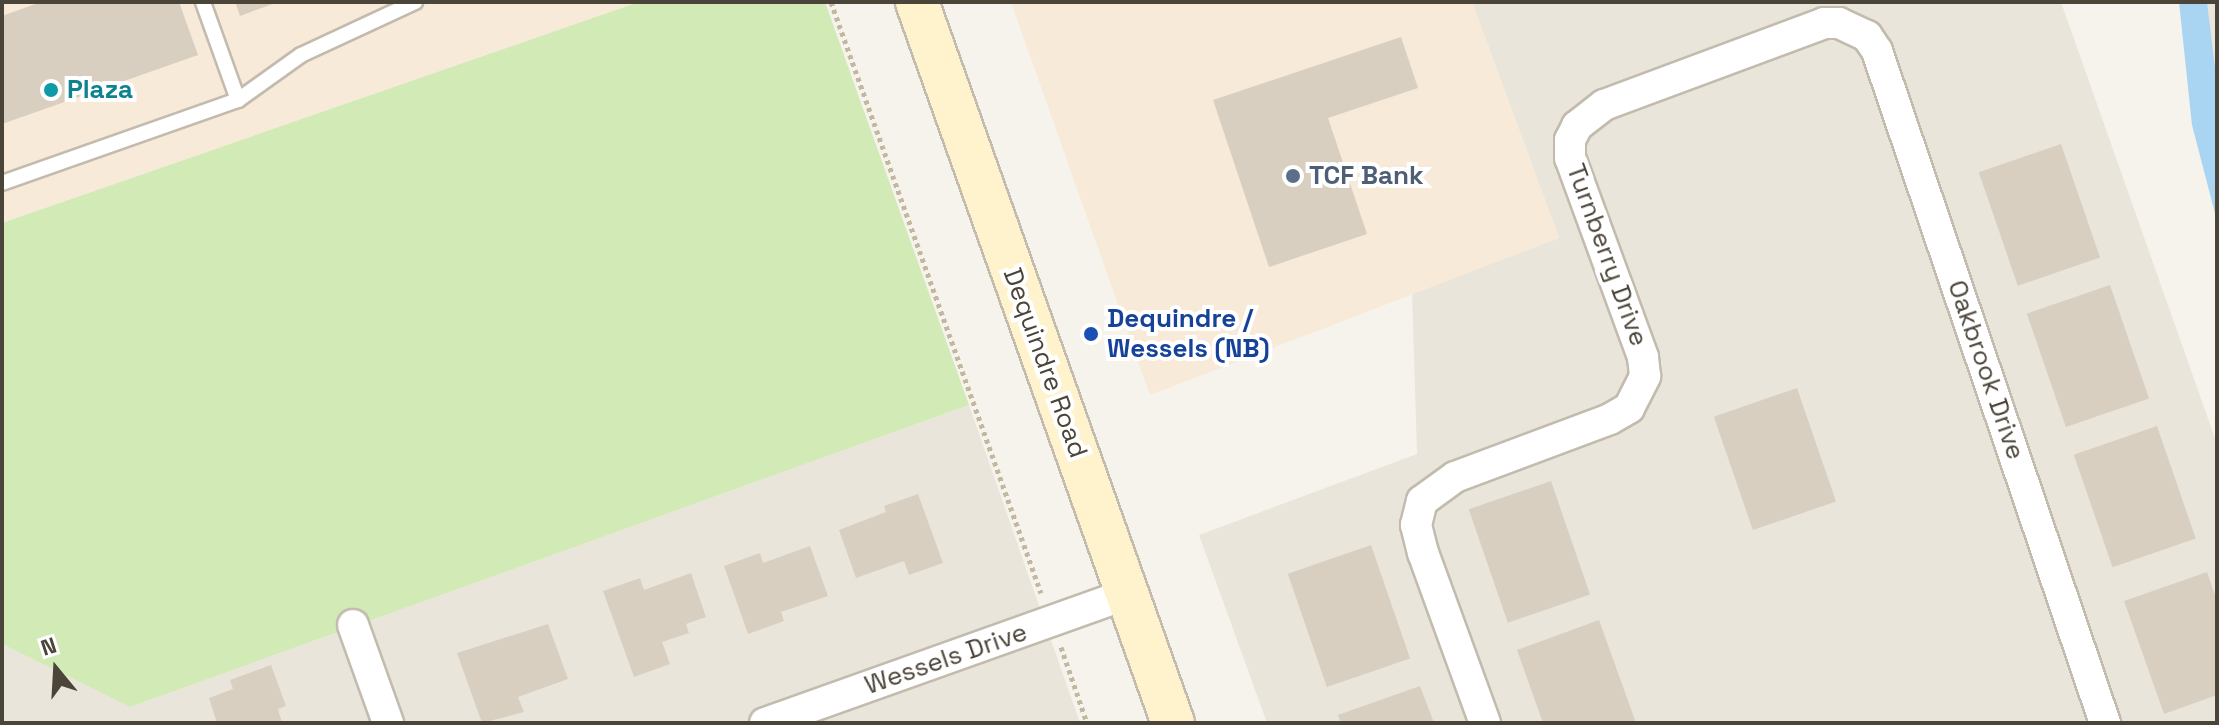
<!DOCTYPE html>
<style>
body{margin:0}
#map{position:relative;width:2219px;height:725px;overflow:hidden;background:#f6f3ec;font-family:"Space Grotesk",sans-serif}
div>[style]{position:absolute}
.residential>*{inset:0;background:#eae5da}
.commercial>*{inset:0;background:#f7ead8}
.green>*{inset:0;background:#d2eab5}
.water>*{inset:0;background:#a9d4f2}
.building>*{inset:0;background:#d8cfc1;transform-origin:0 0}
.path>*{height:5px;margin-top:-2.5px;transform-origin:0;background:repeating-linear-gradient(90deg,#c4b79f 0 4px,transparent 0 8px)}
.roads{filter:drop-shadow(2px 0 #c2bbae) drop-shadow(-2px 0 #c2bbae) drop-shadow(0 2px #c2bbae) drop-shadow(0 -2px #c2bbae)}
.service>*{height:14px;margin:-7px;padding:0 7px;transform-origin:7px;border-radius:7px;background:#fff}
.minor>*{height:30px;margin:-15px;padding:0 15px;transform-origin:15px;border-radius:15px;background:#fff}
.secondary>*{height:42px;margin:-21px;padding:0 21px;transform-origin:21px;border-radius:21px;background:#fff3cd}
.dots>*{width:22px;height:22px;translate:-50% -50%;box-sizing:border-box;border:4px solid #fff;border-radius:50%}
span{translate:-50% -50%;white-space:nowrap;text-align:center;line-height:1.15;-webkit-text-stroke:8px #fff;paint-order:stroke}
.culture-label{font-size:26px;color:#0d838f;font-weight:700}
.left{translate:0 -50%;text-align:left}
.service-label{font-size:26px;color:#4e5e75;font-weight:700}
.street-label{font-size:26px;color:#4b4439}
.transit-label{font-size:26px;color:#164399;font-weight:700}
.frame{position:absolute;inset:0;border:4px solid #4b4439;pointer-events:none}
.north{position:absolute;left:16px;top:629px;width:80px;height:80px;-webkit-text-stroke:6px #fff;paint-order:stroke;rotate:342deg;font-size:22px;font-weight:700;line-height:32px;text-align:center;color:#4b4439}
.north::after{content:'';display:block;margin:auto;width:28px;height:36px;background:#4b4439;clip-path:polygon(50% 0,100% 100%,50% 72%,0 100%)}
</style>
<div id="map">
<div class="residential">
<div style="clip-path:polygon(1472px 2px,2061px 2px,2217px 444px,2217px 723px,1267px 723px,1199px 535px,1417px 454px,1412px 292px,1559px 238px)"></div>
<div style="clip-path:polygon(2199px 2px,2217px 2px,2217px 145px)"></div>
<div style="clip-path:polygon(969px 405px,1080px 723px,2px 723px,2px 644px,130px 707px)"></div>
</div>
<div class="commercial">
<div style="clip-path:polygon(2px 2px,639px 2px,2px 223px)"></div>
<div style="clip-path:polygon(1011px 2px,1472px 2px,1559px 238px,1150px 395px)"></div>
</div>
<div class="green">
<div style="clip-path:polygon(639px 2px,825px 2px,969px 405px,130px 707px,2px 644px,2px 223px)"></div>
</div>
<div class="water">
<div style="clip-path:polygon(2179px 2px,2207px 2px,2217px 84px,2217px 221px,2192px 125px)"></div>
</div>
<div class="building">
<div style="clip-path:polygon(41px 2px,179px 2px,198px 55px,2px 124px,2px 16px)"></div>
<div style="clip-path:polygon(235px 2px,278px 2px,240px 16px)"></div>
<div style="clip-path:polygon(1401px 37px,1418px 88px,1328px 118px,1367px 234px,1269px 267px,1213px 100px)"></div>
<div style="left:2061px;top:144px;width:120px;height:87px;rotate:71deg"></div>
<div style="left:2110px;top:285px;width:120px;height:88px;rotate:71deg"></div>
<div style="left:1797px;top:388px;width:120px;height:88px;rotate:71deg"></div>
<div style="left:2157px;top:426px;width:119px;height:88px;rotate:71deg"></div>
<div style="left:1551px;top:481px;width:120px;height:87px;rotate:71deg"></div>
<div style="clip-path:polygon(918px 494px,943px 563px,909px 575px,904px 561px,856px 578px,839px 530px,886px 512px,884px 506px)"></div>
<div style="left:1371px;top:545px;width:120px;height:88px;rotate:71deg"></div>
<div style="clip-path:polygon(810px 546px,828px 596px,781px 612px,784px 621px,748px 634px,724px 566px,760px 553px,763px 563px)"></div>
<div style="clip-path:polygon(2207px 572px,2217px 601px,2217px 695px,2164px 714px,2124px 601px)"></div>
<div style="clip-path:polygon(691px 573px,706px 617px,686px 624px,689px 633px,662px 642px,670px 664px,634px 677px,603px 591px,640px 578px,644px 590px)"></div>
<div style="clip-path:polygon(1599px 620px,1636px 723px,1543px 723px,1517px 650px)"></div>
<div style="clip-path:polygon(548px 624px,568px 679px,518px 697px,524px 712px,482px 723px,457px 653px)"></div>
<div style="clip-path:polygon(271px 665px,286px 706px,278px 709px,282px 723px,217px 723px,209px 698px,233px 689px,230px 680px)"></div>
<div style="clip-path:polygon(1420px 686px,1434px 723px,1341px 723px,1338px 715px)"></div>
</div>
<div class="path">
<div style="left:831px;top:2px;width:627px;rotate:70.44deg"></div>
<div style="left:1061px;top:647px;width:80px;rotate:71.1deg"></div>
</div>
<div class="roads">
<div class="service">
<div style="left:238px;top:100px;width:77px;rotate:-35.5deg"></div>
<div style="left:301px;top:55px;width:126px;rotate:-24.9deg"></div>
<div style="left:2px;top:183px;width:250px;rotate:-19.4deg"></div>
<div style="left:238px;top:100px;width:104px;rotate:-109.7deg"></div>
</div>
<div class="minor">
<div style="left:353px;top:625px;width:104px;rotate:70.3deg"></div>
<div style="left:765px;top:723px;width:384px;rotate:-19.6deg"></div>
<div style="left:1485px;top:723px;width:181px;rotate:-110deg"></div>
<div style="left:1423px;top:553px;width:29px;rotate:-104deg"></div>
<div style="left:1416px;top:525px;width:25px;rotate:-76deg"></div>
<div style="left:1422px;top:501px;width:41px;rotate:-36deg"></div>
<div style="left:1455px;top:477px;width:165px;rotate:-20.5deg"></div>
<div style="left:1610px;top:419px;width:22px;rotate:-30deg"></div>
<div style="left:1629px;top:408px;width:36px;rotate:-63deg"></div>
<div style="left:1645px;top:376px;width:19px;rotate:-96deg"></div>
<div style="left:1643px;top:357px;width:212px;rotate:-110.1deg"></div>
<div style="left:1570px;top:158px;width:18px;rotate:-90deg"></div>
<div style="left:1570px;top:140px;width:16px;rotate:-63deg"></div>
<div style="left:1577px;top:126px;width:34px;rotate:-38deg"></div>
<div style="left:1604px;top:105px;width:235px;rotate:-20.4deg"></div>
<div style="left:1824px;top:23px;width:15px"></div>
<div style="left:1839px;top:23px;width:31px;rotate:25deg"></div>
<div style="left:1867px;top:36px;width:18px;rotate:56deg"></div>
<div style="left:1877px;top:51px;width:710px;rotate:71.26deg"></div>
</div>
<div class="secondary">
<div style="left:917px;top:2px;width:765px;rotate:70.45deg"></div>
</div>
</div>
<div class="dots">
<div style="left:51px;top:90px;background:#0f9aa8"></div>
<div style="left:1293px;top:176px;background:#5c6f8a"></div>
<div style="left:1091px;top:334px;background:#1a4fb4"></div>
</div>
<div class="culture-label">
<span class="left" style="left:67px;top:90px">Plaza</span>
</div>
<div class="service-label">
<span class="left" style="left:1309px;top:176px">TCF Bank</span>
</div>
<div class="street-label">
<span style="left:1607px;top:255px;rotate:70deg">Turnberry Drive</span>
<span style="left:1045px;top:363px;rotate:70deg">Dequindre Road</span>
<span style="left:1986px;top:370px;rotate:71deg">Oakbrook Drive</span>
<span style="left:946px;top:659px;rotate:-19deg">Wessels Drive</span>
</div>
<div class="transit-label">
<span class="left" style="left:1107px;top:334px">Dequindre /<br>Wessels (NB)</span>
</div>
<div class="frame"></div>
<div class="north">N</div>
</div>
